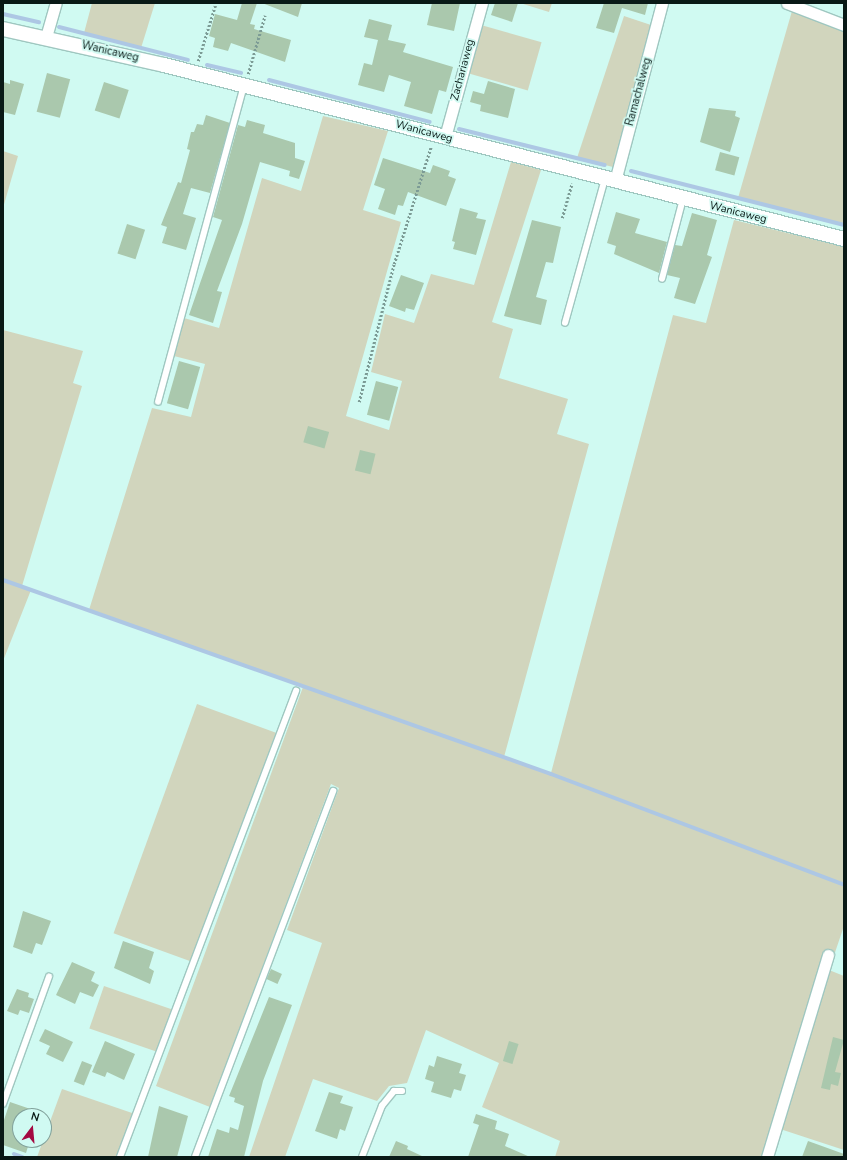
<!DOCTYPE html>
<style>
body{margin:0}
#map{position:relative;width:847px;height:1160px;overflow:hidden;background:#d0faf2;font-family:"Nunito Sans",sans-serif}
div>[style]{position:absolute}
.green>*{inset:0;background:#d1d5bd;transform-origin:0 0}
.stream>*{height:4px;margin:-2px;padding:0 2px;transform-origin:2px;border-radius:2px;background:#adc7e4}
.building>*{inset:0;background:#aac8ad;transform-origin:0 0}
.path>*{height:2.5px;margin-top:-1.25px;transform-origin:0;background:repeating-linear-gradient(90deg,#7c9b95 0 2px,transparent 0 4px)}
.roads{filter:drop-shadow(1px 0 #9fc7c0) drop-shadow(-1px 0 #9fc7c0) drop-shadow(0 1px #9fc7c0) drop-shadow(0 -1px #9fc7c0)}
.service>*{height:5.5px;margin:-2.75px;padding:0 2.75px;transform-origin:2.75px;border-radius:2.75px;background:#fff}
.minor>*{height:11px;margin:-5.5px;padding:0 5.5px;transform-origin:5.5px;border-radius:5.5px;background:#fff}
.tertiary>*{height:14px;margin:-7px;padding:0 7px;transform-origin:7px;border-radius:7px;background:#fff}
span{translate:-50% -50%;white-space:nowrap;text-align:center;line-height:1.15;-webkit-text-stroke:3.5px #d0faf2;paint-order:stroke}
.street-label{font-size:11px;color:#091916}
.frame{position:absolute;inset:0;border:4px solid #091916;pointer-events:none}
.north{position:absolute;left:12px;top:1108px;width:40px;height:40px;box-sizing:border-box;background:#d0faf2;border:1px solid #80a09a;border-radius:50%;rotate:16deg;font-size:11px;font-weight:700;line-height:16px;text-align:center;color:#091916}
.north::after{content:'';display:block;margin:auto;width:14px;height:18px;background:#a40942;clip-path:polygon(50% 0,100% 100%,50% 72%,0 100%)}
</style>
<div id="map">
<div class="green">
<div style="clip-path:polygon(92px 3px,155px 3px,141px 48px,84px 33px)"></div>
<div style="clip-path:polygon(520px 3px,552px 3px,549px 12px)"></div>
<div style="clip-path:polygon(792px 11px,844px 30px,844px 225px,738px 198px)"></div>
<div style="clip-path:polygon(624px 16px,651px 25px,613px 167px,577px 158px)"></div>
<div style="left:481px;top:25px;width:63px;height:50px;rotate:16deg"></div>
<div style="clip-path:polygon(323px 116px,388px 131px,363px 210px,401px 222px,346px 416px,389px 430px,402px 381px,371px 372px,385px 314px,414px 323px,431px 274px,474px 285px,511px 162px,541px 170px,492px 322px,513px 329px,499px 378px,568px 399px,557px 434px,589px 444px,504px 757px,551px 773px,673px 315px,706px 323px,734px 220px,844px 247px,844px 926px,829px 970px,844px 976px,844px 1150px,774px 1127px,763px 1157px,555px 1157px,560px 1141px,482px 1107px,499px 1063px,426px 1030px,407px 1083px,389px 1086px,377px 1101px,313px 1079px,285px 1157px,249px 1157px,322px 943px,287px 930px,339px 788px,331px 784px,210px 1107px,156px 1086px,303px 687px,89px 610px,152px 408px,191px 417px,205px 364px,174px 356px,184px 318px,219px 328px,262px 178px,301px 191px)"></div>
<div style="clip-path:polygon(3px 151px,18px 156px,3px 208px)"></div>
<div style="clip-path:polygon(3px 330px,83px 351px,73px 383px,82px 386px,22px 586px,31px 590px,3px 661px)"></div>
<div style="left:197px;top:704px;width:84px;height:244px;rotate:20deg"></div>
<div style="left:104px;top:986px;width:73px;height:45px;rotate:19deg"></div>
<div style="clip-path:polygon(62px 1089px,135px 1114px,119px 1157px,37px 1157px)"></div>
</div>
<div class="stream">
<div style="left:3px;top:14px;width:37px;rotate:13deg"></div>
<div style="left:59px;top:27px;width:133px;rotate:14.3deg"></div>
<div style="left:207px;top:65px;width:35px;rotate:13deg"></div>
<div style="left:269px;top:80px;width:166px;rotate:14.6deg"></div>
<div style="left:459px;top:129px;width:150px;rotate:13.9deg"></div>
<div style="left:631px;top:171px;width:220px;rotate:14.2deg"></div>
<div style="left:3px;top:580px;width:581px;rotate:19.49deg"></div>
<div style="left:551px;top:774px;width:313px;rotate:20.7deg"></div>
<div style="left:14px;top:1154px;width:9px;rotate:21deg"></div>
</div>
<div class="building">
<div style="clip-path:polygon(242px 3px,257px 3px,250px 24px,255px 25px,254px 29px,291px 40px,285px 62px,231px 43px,228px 51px,213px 47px,215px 38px,209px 36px,215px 14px,237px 20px)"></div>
<div style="clip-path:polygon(262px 3px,302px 3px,298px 17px)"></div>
<div style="clip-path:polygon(432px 3px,460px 3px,454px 31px,427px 25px)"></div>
<div style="clip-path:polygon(495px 3px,518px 3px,512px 22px,491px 15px)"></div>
<div style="clip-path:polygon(604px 3px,648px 3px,645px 15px,622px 8px,614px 33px,596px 28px)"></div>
<div style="clip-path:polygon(369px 19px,392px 25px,388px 40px,406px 44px,403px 52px,453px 67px,446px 92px,439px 90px,432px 114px,404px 106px,411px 82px,389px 75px,384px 92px,358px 85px,364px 63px,372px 65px,378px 40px,364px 37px)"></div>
<div style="left:47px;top:73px;width:24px;height:40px;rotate:15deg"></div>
<div style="clip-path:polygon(10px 80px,24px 84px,15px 115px,3px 112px,3px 82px,10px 84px)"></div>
<div style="clip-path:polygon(488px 81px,515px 89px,508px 118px,480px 111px,481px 105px,470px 102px,473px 91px,484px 94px)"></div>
<div style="left:104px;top:82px;width:26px;height:30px;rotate:18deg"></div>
<div style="clip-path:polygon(709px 108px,736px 111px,735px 116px,740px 118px,730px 152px,700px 142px)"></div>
<div style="clip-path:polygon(206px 115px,230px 123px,210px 193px,191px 188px,183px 214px,196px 218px,186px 250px,162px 243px,167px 227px,161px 225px,178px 182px,181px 183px,190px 150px,187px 149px,191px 132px,194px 132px,197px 124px,203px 125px)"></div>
<div style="clip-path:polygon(247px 120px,265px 125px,263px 133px,295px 143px,295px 158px,305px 161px,299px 179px,289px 176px,290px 171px,260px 162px,242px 224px,217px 291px,222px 292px,213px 323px,189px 315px,222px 220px,213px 217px,238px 125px,245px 127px)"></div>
<div style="left:720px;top:152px;width:20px;height:19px;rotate:15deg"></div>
<div style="clip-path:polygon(383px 158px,430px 173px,433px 165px,450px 171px,448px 176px,456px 179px,446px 206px,408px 192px,403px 206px,398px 205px,395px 215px,378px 209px,385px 189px,374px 185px)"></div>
<div style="clip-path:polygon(460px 208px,478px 213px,476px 218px,486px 220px,476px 255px,453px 249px,455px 242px,452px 241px)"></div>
<div style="clip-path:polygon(616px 212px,640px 219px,635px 233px,667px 242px,659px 273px,614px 254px,616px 246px,607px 243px)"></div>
<div style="clip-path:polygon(692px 213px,717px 220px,707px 255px,712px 257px,695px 304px,674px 298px,680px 278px,667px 275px,675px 245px,682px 246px)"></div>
<div style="clip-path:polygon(532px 220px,561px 227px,553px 263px,546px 262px,536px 297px,547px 300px,541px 325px,504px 316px)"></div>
<div style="left:127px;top:224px;width:19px;height:31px;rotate:18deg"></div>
<div style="clip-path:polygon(401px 275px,424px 283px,414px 310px,406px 308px,405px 312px,389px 306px)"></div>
<div style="left:179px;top:361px;width:22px;height:44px;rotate:16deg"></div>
<div style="left:376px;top:381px;width:23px;height:35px;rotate:15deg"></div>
<div style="left:308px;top:426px;width:22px;height:17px;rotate:16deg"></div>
<div style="left:360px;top:450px;width:16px;height:21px;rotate:14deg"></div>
<div style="clip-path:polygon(23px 911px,51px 921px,42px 945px,36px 943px,32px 954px,13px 947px)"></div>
<div style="clip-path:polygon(123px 941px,154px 952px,149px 968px,154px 971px,150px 984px,114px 968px)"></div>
<div style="clip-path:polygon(72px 962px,95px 972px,91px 981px,99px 985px,93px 997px,80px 992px,75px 1004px,56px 995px)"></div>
<div style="left:271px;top:969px;width:12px;height:11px;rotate:24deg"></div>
<div style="clip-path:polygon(17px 989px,29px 993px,28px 997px,34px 999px,29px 1013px,20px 1010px,18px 1015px,7px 1011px)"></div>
<div style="clip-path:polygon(269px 997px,292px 1005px,263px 1081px,244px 1157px,208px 1157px,217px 1129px,229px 1133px,230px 1127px,238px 1130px,244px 1106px,234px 1102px,235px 1098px,229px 1096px)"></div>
<div style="clip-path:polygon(45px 1029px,73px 1042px,63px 1062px,46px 1054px,50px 1046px,39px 1041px)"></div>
<div style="clip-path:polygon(833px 1037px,844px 1040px,835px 1072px,841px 1073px,838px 1086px,831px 1084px,830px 1090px,821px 1088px)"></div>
<div style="clip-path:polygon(105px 1041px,135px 1054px,124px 1080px,107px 1072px,105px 1077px,92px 1072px)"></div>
<div style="left:509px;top:1041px;width:10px;height:21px;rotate:17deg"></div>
<div style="clip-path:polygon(437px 1056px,462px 1064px,459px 1073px,466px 1075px,461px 1091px,454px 1089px,451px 1098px,431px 1092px,434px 1082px,425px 1079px,429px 1065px,434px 1067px)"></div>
<div style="left:82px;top:1061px;width:11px;height:22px;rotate:22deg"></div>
<div style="clip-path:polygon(329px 1092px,343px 1096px,340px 1103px,353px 1107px,345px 1131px,340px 1129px,337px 1139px,315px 1131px)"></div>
<div style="clip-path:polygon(10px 1102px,45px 1114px,20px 1116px,20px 1140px,30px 1140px,26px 1153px,3px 1145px,3px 1123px)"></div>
<div style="clip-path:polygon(159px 1106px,188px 1116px,177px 1157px,148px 1157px)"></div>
<div style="clip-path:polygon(476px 1114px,497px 1121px,495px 1129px,509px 1134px,505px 1146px,530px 1157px,468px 1157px,479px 1125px,473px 1123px)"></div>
<div style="clip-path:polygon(396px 1141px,408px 1146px,407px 1149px,424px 1157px,389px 1157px)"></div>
<div style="clip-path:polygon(808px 1141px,844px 1154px,844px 1157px,802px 1157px)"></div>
</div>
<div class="path">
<div style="left:198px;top:61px;width:61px;rotate:-72.8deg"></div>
<div style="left:248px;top:74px;width:61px;rotate:-73.9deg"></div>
<div style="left:562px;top:218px;width:36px;rotate:-74deg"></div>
<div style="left:359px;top:402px;width:142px;rotate:-75.8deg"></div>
<div style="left:394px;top:264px;width:123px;rotate:-72.5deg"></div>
</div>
<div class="roads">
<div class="service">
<div style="left:662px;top:279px;width:83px;rotate:-75.3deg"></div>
<div style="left:565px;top:323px;width:149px;rotate:-74.5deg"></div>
<div style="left:158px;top:402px;width:327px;rotate:-74.8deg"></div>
<div style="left:3px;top:1104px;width:135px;rotate:-70.1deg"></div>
<div style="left:120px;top:1157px;width:498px;rotate:-69.3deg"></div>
<div style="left:195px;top:1157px;width:391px;rotate:-69.3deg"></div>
<div style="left:362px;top:1157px;width:55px;rotate:-68.6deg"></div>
<div style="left:382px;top:1106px;width:19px;rotate:-51deg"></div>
<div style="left:394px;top:1091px;width:8px"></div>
</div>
<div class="minor">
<div style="left:787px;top:3px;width:61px;rotate:21.1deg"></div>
<div style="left:46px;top:37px;width:35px;rotate:-74deg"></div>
<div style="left:445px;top:137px;width:139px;rotate:-74.6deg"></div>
<div style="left:615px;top:181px;width:184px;rotate:-75.2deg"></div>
<div style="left:767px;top:1157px;width:211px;rotate:-73.2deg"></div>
</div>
<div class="tertiary">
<div style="left:3px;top:29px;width:165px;rotate:12.6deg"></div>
<div style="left:164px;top:65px;width:702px;rotate:14.35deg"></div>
</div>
</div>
<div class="street-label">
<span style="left:110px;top:52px;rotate:13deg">Wanicaweg</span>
<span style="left:463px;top:70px;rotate:-75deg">Zachariaweg</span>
<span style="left:639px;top:92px;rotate:-75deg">Ramachalweg</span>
<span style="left:424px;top:132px;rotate:15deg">Wanicaweg</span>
<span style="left:738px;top:213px;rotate:14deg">Wanicaweg</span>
</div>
<div class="frame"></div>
<div class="north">N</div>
</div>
